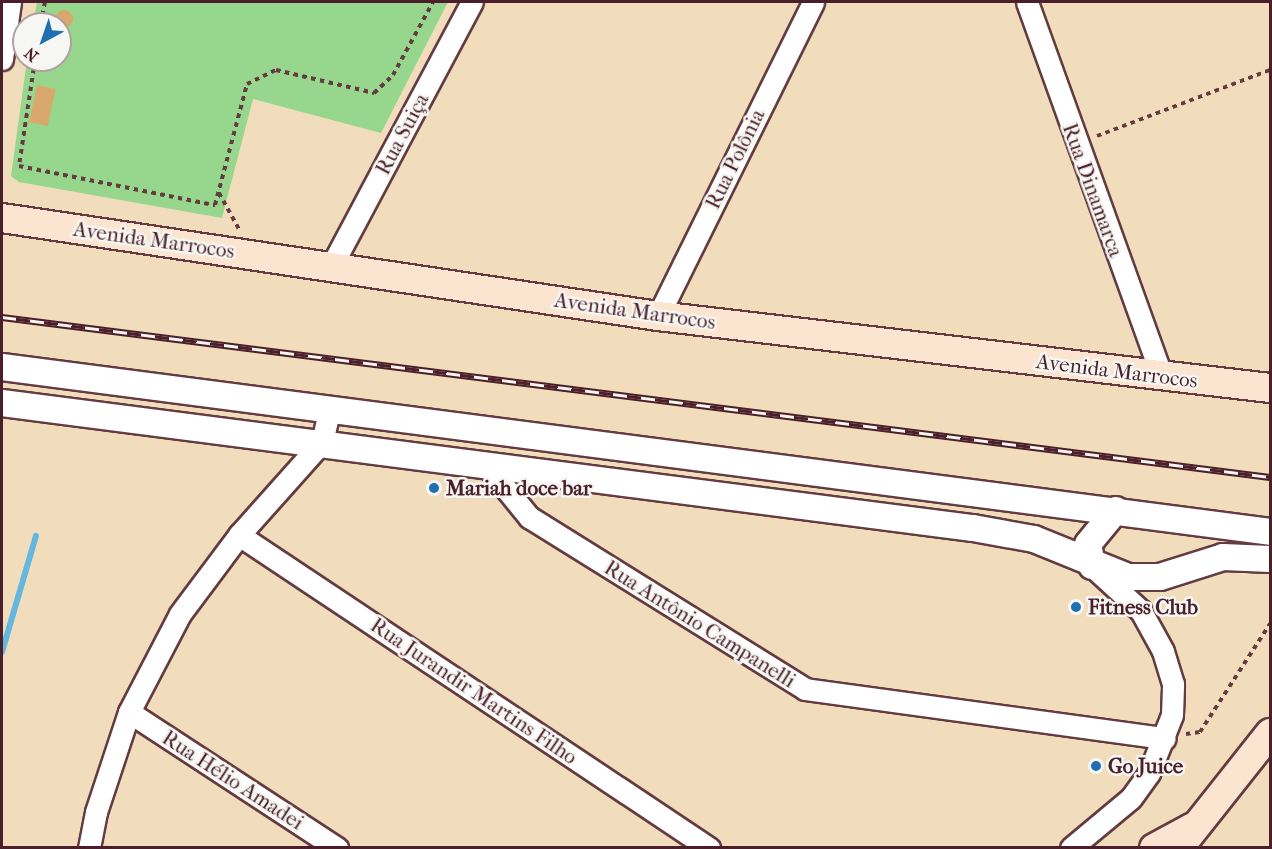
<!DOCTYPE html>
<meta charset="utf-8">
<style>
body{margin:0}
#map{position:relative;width:1272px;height:849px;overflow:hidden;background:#f1dcbc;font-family:"IM FELL French Canon",serif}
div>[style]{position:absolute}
.green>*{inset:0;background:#96d78d}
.stream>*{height:6px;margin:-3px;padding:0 3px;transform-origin:3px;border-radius:3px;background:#65b7e0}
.building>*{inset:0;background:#d9a86c;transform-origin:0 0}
.round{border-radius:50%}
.path>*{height:4px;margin-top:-2px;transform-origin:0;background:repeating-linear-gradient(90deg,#633b41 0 4.5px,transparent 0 9px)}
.roads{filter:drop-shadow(2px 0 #633b41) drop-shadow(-2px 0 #633b41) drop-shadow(0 2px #633b41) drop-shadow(0 -2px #633b41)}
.minor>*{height:21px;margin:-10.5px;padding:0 10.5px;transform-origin:10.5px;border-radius:10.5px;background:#fff}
.tertiary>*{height:26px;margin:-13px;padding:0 13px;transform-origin:13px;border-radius:13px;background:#fff}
.secondary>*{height:28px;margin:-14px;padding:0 14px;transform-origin:14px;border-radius:14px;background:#fce5d0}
.rail>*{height:7px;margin-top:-3.5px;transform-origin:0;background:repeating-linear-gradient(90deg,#f6f6f2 0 14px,#4a1f2b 0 28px);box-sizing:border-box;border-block:2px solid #4a1f2b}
.dots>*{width:16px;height:16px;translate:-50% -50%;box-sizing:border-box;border:3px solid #f6f6f2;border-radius:50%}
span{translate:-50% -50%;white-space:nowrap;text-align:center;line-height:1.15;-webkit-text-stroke:5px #f6f6f2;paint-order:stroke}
.street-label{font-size:21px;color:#4a1f2b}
.poi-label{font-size:21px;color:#4a1f2b;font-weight:700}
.left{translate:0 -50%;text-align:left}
.frame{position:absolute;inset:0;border:3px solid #4a1f2b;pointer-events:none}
.north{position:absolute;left:12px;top:12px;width:60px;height:60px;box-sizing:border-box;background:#f6f6f2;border:2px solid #b1a0a2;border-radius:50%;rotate:220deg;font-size:16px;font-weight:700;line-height:24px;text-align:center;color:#4a1f2b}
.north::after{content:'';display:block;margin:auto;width:21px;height:27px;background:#1f6fb2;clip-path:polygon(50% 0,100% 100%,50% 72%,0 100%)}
</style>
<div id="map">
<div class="green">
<div style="clip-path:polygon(37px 2px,448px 2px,381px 133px,253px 99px,222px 218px,19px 182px,11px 176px,27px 60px,60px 60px,60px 24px,33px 24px)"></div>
</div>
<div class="stream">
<div style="left:2px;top:652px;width:121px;rotate:-73.7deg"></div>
</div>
<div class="building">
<div class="round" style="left:55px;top:10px;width:18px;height:18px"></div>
<div style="left:37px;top:85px;width:19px;height:38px;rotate:12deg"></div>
</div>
<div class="path">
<div style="left:41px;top:24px;width:22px;rotate:-80deg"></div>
<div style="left:35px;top:60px;width:107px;rotate:98.6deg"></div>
<div style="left:19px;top:166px;width:200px;rotate:11.3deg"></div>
<div style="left:215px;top:205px;width:125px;rotate:-75.2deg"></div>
<div style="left:247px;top:84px;width:32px;rotate:-26deg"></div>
<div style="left:276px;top:70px;width:101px;rotate:13.2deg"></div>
<div style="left:374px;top:93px;width:26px;rotate:-43deg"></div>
<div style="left:393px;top:75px;width:83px;rotate:-61.3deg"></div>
<div style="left:1097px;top:136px;width:185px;rotate:-20.9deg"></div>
<div style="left:219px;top:193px;width:43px;rotate:61.1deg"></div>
<div style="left:1186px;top:734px;width:14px;rotate:-8deg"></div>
<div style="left:1200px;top:732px;width:129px;rotate:-57.1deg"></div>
</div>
<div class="roads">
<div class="minor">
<div style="left:1027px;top:2px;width:399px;rotate:70.2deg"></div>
<div style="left:2px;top:59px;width:58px;rotate:-82deg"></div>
<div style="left:332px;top:265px;width:298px;rotate:-62deg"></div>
<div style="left:658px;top:316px;width:350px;rotate:-63.7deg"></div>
<div style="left:485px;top:463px;width:70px;rotate:50.8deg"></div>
<div style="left:529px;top:517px;width:325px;rotate:31.9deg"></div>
<div style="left:805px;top:689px;width:363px;rotate:7.8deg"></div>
<div style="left:239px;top:535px;width:565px;rotate:33.66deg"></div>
<div style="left:129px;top:712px;width:249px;rotate:33.2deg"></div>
<div style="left:89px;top:848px;width:37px;rotate:-79deg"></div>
<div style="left:96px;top:812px;width:105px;rotate:-71.7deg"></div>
<div style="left:129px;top:712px;width:110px;rotate:-62.5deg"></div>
<div style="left:180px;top:614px;width:99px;rotate:-53.2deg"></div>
<div style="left:239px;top:535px;width:125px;rotate:-48.3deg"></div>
<div style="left:322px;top:442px;width:36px;rotate:-77deg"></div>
<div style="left:1071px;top:848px;width:78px;rotate:-39.8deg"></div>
<div style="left:1131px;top:798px;width:31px;rotate:-54deg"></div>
<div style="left:1149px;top:773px;width:62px;rotate:-68.4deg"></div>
<div style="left:1172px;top:715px;width:31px;rotate:-88deg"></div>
<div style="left:1173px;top:684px;width:34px;rotate:-107deg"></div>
<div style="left:1163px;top:651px;width:46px;rotate:-118.8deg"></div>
<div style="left:1141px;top:611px;width:67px;rotate:-137.4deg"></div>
</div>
<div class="tertiary">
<div style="left:2px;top:367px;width:1279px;rotate:7.41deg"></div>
<div style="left:2px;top:403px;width:979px;rotate:7.34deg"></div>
<div style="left:973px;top:528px;width:62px;rotate:10.2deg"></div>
<div style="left:1034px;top:539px;width:101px;rotate:22deg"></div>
<div style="left:1128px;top:577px;width:32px"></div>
<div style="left:1160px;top:577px;width:66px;rotate:-17.6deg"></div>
<div style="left:1223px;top:557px;width:47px;rotate:2.4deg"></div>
<div style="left:1092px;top:566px;width:22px;rotate:-100deg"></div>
<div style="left:1088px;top:544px;width:44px;rotate:-50.5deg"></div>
</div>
<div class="secondary">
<div style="left:2px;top:218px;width:663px;rotate:8.5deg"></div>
<div style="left:658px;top:316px;width:616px;rotate:6.71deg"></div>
<div style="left:1154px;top:848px;width:44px;rotate:-28.3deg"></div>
<div style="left:1179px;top:848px;width:147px;rotate:-51.6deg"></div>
</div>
</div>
<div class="rail">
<div style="left:2px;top:317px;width:1278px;rotate:7.19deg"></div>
</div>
<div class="dots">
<div style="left:434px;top:488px;background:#1f6fb2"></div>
<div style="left:1076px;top:607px;background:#1f6fb2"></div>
<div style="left:1096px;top:766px;background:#1f6fb2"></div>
</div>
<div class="street-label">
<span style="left:402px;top:134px;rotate:-62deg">Rua Suiça</span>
<span style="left:735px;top:159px;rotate:-64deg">Rua Polônia</span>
<span style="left:1093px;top:190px;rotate:70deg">Rua Dinamarca</span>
<span style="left:154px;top:240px;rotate:8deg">Avenida Marrocos</span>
<span style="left:635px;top:311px;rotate:8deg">Avenida Marrocos</span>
<span style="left:1117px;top:371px;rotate:7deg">Avenida Marrocos</span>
<span style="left:700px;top:624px;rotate:32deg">Rua Antônio Campanelli</span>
<span style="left:474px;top:691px;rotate:34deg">Rua Jurandir Martins Filho</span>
<span style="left:233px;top:780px;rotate:33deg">Rua Hélio Amadei</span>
</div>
<div class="poi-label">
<span class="left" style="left:446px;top:488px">Mariah doce bar</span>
<span class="left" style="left:1088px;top:607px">Fitness Club</span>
<span class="left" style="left:1108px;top:766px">Go Juice</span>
</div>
<div class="frame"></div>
<div class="north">N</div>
</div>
